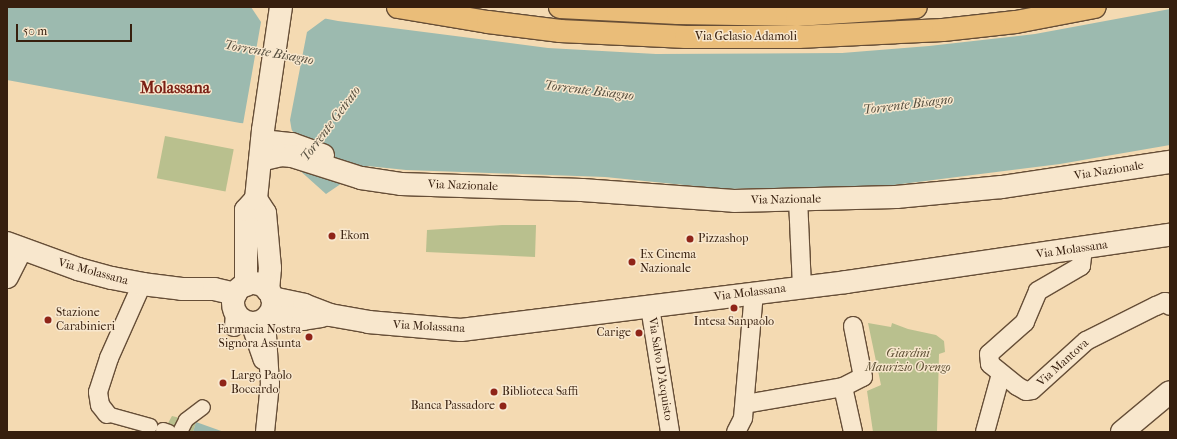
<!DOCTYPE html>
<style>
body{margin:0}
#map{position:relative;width:1177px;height:439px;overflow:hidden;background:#f4dab2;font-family:"IM FELL French Canon",serif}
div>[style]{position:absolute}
.green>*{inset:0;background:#b9c08e;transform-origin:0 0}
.water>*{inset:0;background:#9cbaaf}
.pier>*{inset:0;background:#f4dab2}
.roads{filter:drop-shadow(1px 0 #664e37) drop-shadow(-1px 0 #664e37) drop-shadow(0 1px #664e37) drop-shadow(0 -1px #664e37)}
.pedestrian>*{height:14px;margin:-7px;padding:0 7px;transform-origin:7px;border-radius:7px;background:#f8e7cd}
.minor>*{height:18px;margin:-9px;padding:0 9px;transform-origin:9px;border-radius:9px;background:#f8e7cd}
.tertiary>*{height:22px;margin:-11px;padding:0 11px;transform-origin:11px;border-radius:11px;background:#f8e7cd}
.secondary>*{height:22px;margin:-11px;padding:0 11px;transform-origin:11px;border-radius:11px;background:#f8e7cd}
.secondary>.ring{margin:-11px;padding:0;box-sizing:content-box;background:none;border:22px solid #f8e7cd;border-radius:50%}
.primary>*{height:22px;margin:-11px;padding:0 11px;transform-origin:11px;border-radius:11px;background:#eabd79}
.dots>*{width:11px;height:11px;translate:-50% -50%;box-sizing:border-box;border:2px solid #f8e7cd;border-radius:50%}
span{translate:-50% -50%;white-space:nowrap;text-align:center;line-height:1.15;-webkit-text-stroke:3px #f8e7cd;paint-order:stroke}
.street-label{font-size:12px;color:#371f0e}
.poi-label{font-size:12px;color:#371f0e}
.left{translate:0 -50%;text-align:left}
.right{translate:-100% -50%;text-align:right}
.park-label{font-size:12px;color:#5e4f34;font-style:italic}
.water-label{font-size:13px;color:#554e3e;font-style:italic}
.district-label{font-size:16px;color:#7a1f14;font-weight:700}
.frame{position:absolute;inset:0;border:8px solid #371f0e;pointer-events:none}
.scale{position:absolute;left:16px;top:24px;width:116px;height:18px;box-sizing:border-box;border:2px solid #371f0e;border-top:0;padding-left:5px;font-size:12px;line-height:14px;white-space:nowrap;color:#371f0e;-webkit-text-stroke:3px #f8e7cd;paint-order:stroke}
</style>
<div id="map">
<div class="green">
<div style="left:165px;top:136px;width:70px;height:43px;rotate:11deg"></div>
<div style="clip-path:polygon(502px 225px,536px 225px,535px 257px,426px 252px,427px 230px)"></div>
<div style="clip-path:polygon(868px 323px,891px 327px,892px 323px,908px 329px,936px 335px,944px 341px,945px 352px,939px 354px,937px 432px,873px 432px,867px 391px,881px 385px)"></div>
<div style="clip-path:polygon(172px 416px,196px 422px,193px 432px,163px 432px)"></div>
</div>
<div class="water">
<div style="clip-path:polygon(7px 7px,265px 7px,338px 21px,548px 48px,656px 54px,842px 53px,929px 46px,1035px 34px,1170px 9px,1170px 145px,1060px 164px,886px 186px,724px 189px,605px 177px,406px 170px,367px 166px,326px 194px,297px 168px,297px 136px,289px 127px,240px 123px,7px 80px)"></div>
<div style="clip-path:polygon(196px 422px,224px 432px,193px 432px)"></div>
</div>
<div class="pier">
<div style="clip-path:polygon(251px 7px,273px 7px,326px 18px,307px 32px,290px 120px,292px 132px,288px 128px,243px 124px,261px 22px)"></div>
</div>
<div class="roads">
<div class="pedestrian">
<div style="left:107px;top:414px;width:45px;rotate:15.6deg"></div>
<div style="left:163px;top:430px;width:6px;rotate:18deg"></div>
<div style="left:180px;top:432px;width:13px;rotate:-63deg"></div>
<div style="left:186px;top:420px;width:21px;rotate:-37deg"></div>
</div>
<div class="minor">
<div style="left:798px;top:199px;width:87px;rotate:87.4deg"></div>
<div style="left:1083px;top:249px;width:17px;rotate:97deg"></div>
<div style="left:1081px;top:266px;width:50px;rotate:149.8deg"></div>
<div style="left:1038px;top:291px;width:34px;rotate:113deg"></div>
<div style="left:1025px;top:322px;width:48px;rotate:138.4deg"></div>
<div style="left:989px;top:354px;width:10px;rotate:84deg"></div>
<div style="left:990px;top:364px;width:35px;rotate:39deg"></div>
<div style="left:1017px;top:386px;width:10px;rotate:29deg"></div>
<div style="left:1026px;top:391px;width:6px;rotate:-9deg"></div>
<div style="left:1032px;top:390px;width:73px;rotate:-42.2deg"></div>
<div style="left:1086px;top:341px;width:78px;rotate:-26.6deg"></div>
<div style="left:1156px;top:306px;width:10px;rotate:-24deg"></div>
<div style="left:1165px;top:302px;width:6px;rotate:39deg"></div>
<div style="left:650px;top:307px;width:127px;rotate:80.9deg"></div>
<div style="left:250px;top:323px;width:39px;rotate:71deg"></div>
<div style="left:234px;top:327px;width:15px;rotate:-86deg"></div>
<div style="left:843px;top:387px;width:46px;rotate:77.5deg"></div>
<div style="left:745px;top:404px;width:99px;rotate:-9.8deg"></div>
<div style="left:843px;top:387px;width:22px;rotate:-27deg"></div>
<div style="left:863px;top:377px;width:52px;rotate:-101.1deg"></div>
<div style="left:107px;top:414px;width:11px;rotate:-128deg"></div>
<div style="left:100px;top:405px;width:13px;rotate:-99deg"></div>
<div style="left:98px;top:392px;width:36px;rotate:-72deg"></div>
<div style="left:109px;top:358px;width:81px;rotate:-66deg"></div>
<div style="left:265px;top:432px;width:48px;rotate:-84.1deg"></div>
<div style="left:270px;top:384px;width:65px;rotate:-93.5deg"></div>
<div style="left:736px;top:432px;width:16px;rotate:-63deg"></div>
<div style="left:743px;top:418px;width:125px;rotate:-85deg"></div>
<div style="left:985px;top:432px;width:60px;rotate:-74.6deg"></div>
</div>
<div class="tertiary">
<div style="left:262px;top:141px;width:30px;rotate:6deg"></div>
<div style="left:292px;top:144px;width:33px;rotate:20deg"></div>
<div style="left:7px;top:277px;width:31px;rotate:-63deg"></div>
<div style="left:1122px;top:432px;width:62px;rotate:-39.8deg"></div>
</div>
<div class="secondary">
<div style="left:260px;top:160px;width:22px;rotate:-13deg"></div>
<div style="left:281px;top:155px;width:11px;rotate:5deg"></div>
<div style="left:292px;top:156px;width:72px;rotate:17.7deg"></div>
<div style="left:361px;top:178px;width:40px;rotate:8.5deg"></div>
<div style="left:401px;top:184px;width:181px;rotate:1.9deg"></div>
<div style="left:582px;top:190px;width:152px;rotate:4.1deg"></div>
<div style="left:734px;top:201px;width:162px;rotate:-1.4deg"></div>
<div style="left:896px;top:197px;width:106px;rotate:-5.4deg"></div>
<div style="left:1002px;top:187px;width:170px;rotate:-8.5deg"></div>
<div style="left:7px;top:243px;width:76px;rotate:20.1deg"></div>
<div style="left:78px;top:269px;width:35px;rotate:15deg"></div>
<div style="left:112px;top:278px;width:31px;rotate:11deg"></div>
<div style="left:142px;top:284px;width:40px;rotate:7.1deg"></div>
<div style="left:182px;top:289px;width:32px"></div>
<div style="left:214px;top:289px;width:22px;rotate:13deg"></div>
<div class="ring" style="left:233px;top:283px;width:18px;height:18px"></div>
<div style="left:246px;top:285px;width:75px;rotate:-90deg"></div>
<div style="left:246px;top:210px;width:15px;rotate:-48deg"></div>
<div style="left:268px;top:291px;width:23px;rotate:-85deg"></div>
<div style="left:270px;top:268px;width:55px;rotate:-95.2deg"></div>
<div style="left:265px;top:213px;width:17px;rotate:-123deg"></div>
<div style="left:256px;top:199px;width:69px;rotate:-84.2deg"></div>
<div style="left:263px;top:130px;width:124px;rotate:-81.7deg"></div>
<div style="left:272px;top:298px;width:33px;rotate:12deg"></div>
<div style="left:304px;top:305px;width:28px;rotate:21deg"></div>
<div style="left:330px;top:315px;width:39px;rotate:10deg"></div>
<div style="left:368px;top:322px;width:93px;rotate:4.9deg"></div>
<div style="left:461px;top:330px;width:388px;rotate:-7.1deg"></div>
<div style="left:846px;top:282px;width:327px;rotate:-8.3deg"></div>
<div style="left:268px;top:316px;width:35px;rotate:5deg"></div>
<div style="left:303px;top:319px;width:18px;rotate:-9deg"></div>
</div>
<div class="primary">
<div style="left:398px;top:7px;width:91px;rotate:9.5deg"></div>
<div style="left:488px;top:22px;width:73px;rotate:7.1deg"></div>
<div style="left:560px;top:31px;width:126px;rotate:2.7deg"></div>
<div style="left:686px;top:37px;width:112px"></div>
<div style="left:798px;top:37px;width:145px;rotate:-2.8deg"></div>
<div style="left:943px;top:30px;width:73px;rotate:-6.3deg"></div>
<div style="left:1016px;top:22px;width:80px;rotate:-10.8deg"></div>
<div style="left:560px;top:7px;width:118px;rotate:2.9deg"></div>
<div style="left:678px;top:13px;width:119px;rotate:1deg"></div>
<div style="left:797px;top:15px;width:119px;rotate:-3.8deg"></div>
</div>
</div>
<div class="dots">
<div style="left:332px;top:236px;background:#8f2418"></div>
<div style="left:690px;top:239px;background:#8f2418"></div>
<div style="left:632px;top:262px;background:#8f2418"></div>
<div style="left:734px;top:308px;background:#8f2418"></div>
<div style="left:48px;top:320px;background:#8f2418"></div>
<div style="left:639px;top:333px;background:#8f2418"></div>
<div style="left:309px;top:337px;background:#8f2418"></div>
<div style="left:223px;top:383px;background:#8f2418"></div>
<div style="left:494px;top:392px;background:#8f2418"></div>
<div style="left:503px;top:406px;background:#8f2418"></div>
</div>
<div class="street-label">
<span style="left:746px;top:37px">Via Gelasio Adamoli</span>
<span style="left:1109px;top:171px;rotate:-9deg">Via Nazionale</span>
<span style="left:463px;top:186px;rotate:2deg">Via Nazionale</span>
<span style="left:786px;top:200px;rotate:-1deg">Via Nazionale</span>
<span style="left:1072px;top:250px;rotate:-8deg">Via Molassana</span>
<span style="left:93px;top:272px;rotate:15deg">Via Molassana</span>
<span style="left:750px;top:293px;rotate:-7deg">Via Molassana</span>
<span style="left:429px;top:327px;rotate:3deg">Via Molassana</span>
<span style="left:1063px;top:363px;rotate:-42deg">Via Mantova</span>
<span style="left:660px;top:369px;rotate:81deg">Via Salvo D'Acquisto</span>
</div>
<div class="poi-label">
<span class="left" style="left:340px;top:236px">Ekom</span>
<span class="left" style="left:698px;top:239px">Pizzashop</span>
<span class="left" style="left:640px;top:262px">Ex Cinema<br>Nazionale</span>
<span class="left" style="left:56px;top:320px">Stazione<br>Carabinieri</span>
<span style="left:734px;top:322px">Intesa Sanpaolo</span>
<span class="right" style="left:301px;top:337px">Farmacia Nostra<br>Signora Assunta</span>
<span class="right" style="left:631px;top:333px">Carige</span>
<span class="left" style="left:231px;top:383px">Largo Paolo<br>Boccardo</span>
<span class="left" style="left:502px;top:392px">Biblioteca Saffi</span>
<span class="right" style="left:495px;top:406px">Banca Passadore</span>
</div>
<div class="park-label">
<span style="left:908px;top:361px">Giardini<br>Maurizio Orengo</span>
</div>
<div class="water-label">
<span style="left:269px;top:53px;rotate:10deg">Torrente Bisagno</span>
<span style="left:589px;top:91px;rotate:7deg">Torrente Bisagno</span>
<span style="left:908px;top:105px;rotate:-7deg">Torrente Bisagno</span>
<span style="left:331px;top:124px;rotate:-53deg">Torrente Geirato</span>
</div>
<div class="district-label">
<span style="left:175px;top:88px">Molassana</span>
</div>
<div class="frame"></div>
<div class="scale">50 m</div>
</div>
